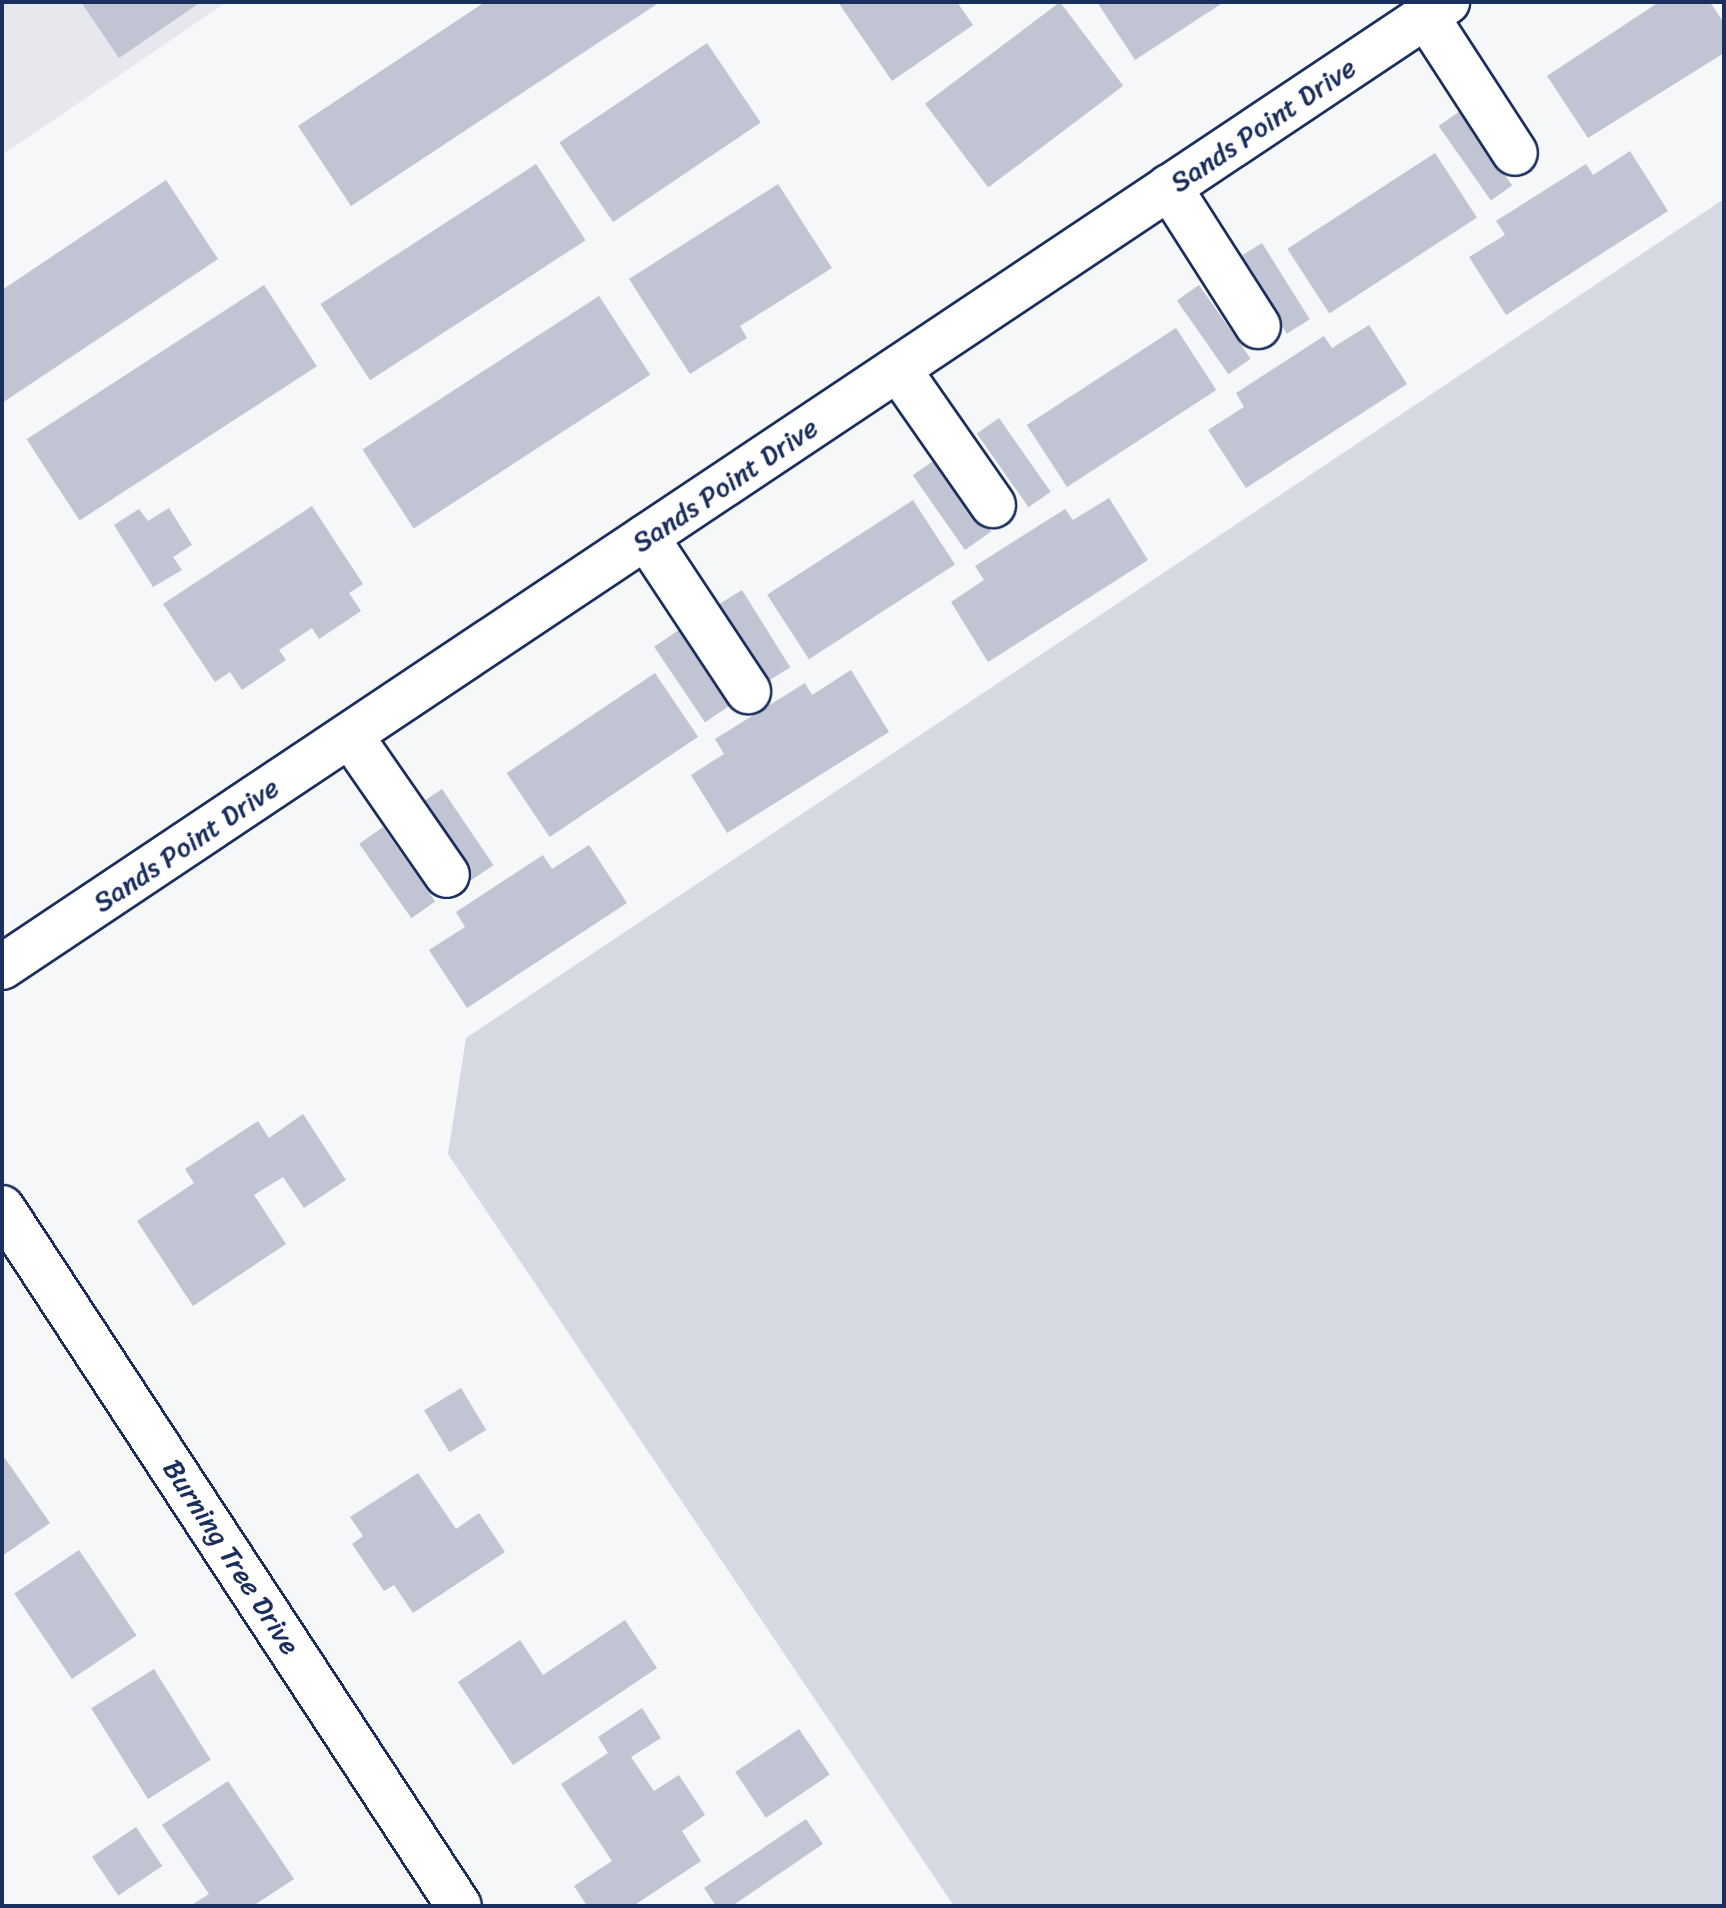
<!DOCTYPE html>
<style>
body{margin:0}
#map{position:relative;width:1726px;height:1908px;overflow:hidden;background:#f6f7f9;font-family:Sriracha,sans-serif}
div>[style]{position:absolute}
.built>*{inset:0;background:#e6e8ee}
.green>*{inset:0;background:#d6d9e2}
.building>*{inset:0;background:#c0c4d3;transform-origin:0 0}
.roads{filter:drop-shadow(2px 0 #1b2f5e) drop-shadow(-2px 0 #1b2f5e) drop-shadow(0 2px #1b2f5e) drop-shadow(0 -2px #1b2f5e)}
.minor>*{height:44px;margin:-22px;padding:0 22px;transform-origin:22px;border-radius:22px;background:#fff}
span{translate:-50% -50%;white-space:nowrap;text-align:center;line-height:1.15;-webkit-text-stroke:7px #fff;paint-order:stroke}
.street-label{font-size:28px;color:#1b2f5e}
.frame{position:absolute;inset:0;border:4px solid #1b2f5e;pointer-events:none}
</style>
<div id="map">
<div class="built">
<div style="clip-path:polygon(2px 2px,227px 2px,2px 155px)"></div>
</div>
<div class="green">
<div style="clip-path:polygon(1724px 199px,1724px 1906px,954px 1906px,448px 1154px,466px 1038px)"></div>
</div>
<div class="building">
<div style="clip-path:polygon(81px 2px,201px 2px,119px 58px)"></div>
<div style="clip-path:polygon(485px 2px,660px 2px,351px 206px,298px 126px)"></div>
<div style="clip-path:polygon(838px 2px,957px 2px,973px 25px,892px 81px)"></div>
<div style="left:1060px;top:2px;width:105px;height:169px;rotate:53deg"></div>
<div style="clip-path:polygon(1097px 2px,1224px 2px,1135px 60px)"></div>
<div style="clip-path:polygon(1659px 2px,1710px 2px,1724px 23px,1724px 53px,1588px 138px,1547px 76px)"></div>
<div style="left:707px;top:43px;width:96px;height:178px;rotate:56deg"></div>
<div style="left:1460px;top:111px;width:91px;height:26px;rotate:55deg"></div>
<div style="clip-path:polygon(1630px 151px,1668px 211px,1506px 315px,1469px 257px,1505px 235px,1496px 221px,1586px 164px,1593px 175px)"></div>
<div style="left:1435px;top:153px;width:77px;height:176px;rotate:57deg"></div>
<div style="left:536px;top:164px;width:91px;height:257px;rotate:57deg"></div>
<div style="clip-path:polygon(166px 180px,218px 259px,2px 403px,2px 290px)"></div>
<div style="clip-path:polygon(778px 184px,832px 268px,740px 326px,747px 338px,690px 374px,629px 279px)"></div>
<div style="left:1262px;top:243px;width:90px;height:27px;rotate:58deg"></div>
<div style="left:264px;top:285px;width:97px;height:283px;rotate:57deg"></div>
<div style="left:1199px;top:285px;width:90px;height:27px;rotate:55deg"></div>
<div style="left:599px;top:296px;width:94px;height:282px;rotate:57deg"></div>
<div style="clip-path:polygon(1369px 325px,1407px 384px,1246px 488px,1208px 430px,1244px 407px,1236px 393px,1324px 336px,1332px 348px)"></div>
<div style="left:1176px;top:328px;width:74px;height:178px;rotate:57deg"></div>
<div style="left:999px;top:418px;width:90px;height:27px;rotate:55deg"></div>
<div style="left:939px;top:457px;width:91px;height:32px;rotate:55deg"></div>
<div style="clip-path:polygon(1109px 498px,1148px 560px,988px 662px,951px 602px,984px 580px,975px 566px,1065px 509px,1073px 520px)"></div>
<div style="left:913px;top:500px;width:77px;height:174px;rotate:57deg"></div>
<div style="clip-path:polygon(312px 506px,363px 584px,349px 593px,361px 611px,319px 639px,312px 628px,279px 650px,286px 660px,242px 690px,230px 672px,215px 682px,163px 604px)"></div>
<div style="clip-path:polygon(169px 508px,192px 545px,173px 557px,182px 570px,153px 587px,114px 525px,139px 509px,148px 521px)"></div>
<div style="left:742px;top:590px;width:91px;height:28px;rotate:58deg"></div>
<div style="left:679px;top:630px;width:91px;height:30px;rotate:56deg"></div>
<div style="clip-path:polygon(851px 670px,889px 732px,727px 833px,691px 775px,724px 754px,715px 739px,805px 683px,812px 695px)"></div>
<div style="left:655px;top:673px;width:77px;height:179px;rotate:56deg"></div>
<div style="left:442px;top:789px;width:92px;height:27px;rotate:56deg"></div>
<div style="left:383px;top:827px;width:91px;height:29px;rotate:55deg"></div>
<div style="clip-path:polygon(589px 845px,627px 903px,467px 1008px,429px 950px,465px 927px,456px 912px,543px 855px,552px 869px)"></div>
<div style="clip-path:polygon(303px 1114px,346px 1180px,304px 1208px,283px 1177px,254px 1195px,286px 1244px,193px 1306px,137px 1221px,194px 1183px,185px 1169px,258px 1121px,269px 1138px)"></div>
<div style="left:461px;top:1388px;width:49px;height:43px;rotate:59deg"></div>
<div style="clip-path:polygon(2px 1454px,50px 1523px,2px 1556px)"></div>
<div style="clip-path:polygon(418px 1473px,456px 1529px,479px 1513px,505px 1552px,413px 1613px,394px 1585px,384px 1591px,352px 1544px,363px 1536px,350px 1517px)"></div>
<div style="left:79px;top:1550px;width:103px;height:78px;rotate:56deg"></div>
<div style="clip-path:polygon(625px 1620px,657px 1668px,513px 1765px,458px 1682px,520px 1640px,543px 1675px)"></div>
<div style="left:154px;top:1669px;width:107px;height:74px;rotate:58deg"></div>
<div style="clip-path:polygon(642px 1708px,661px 1738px,631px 1757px,654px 1791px,679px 1775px,705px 1815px,682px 1831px,701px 1861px,633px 1906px,587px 1906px,574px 1886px,612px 1861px,561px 1784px,608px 1753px,598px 1737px)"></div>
<div style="left:799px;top:1729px;width:55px;height:77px;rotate:56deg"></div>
<div style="clip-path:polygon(228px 1781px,294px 1879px,253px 1906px,190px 1906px,209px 1894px,162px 1825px)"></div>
<div style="clip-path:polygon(806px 1819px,823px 1844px,732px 1906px,716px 1906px,704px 1888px)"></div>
<div style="left:136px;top:1827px;width:47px;height:53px;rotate:56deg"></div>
</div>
<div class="roads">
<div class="minor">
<div style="left:1426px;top:16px;width:163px;rotate:57deg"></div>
<div style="left:1169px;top:187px;width:165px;rotate:57.4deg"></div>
<div style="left:898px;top:369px;width:166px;rotate:55.1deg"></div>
<div style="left:646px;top:537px;width:185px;rotate:56.5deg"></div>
<div style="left:350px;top:735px;width:170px;rotate:55.3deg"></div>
<div style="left:2px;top:967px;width:1738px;rotate:-33.74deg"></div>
<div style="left:2px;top:1208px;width:834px;rotate:56.79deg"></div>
</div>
</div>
<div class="street-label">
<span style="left:1263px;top:125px;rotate:-34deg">Sands Point Drive</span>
<span style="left:725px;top:485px;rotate:-34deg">Sands Point Drive</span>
<span style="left:186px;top:845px;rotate:-34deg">Sands Point Drive</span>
<span style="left:231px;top:1557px;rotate:57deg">Burning Tree Drive</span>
</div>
<div class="frame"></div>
</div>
